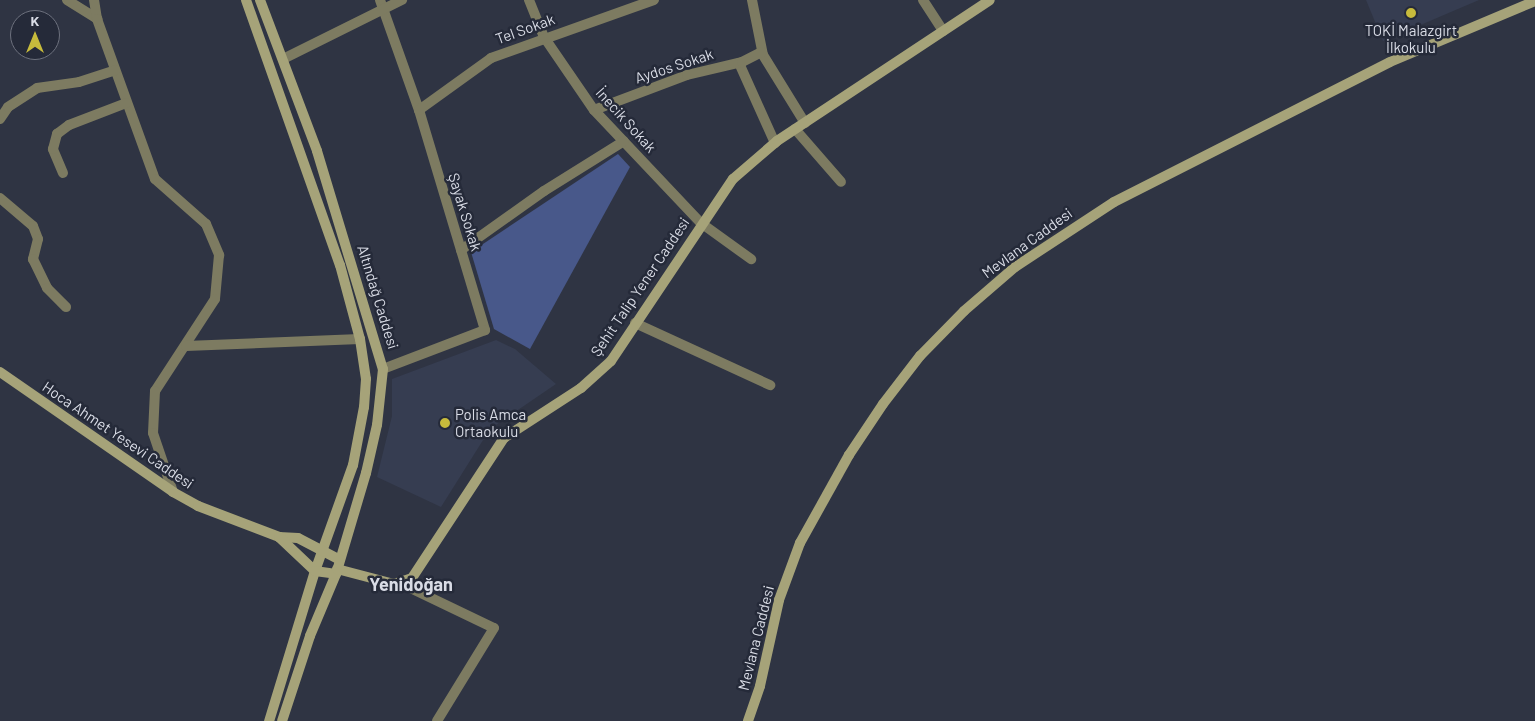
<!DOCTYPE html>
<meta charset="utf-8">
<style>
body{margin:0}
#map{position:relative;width:1535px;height:721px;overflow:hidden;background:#2f3443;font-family:Barlow,sans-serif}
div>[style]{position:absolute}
.built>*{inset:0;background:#363d51}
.green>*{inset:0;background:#48588a}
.street>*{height:10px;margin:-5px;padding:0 5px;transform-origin:5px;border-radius:5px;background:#7d7b61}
.secondary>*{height:10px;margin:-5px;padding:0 5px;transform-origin:5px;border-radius:5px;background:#a6a379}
.dots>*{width:14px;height:14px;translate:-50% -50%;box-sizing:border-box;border:2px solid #252a39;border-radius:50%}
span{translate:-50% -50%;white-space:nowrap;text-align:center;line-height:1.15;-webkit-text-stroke:5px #252a39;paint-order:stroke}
.street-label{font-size:15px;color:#d9dce6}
.poi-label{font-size:15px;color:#d9dce6}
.left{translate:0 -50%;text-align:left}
.quarter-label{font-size:18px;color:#d9dce6;font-weight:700}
.north{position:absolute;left:10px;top:10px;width:50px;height:50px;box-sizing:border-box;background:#252a39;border:1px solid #6d717e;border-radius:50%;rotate:0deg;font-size:14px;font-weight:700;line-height:20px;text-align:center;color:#d9dce6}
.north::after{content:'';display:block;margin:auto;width:18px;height:22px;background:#c7bb3c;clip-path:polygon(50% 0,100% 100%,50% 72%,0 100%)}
</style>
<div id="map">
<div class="built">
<div style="clip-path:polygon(1366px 0,1479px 0,1383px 41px)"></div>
<div style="clip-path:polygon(496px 340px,515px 349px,556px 384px,490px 429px,441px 507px,377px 477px,392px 416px,392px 379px)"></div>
</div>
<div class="green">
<div style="clip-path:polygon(618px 154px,630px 167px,530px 349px,494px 329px,471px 252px)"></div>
</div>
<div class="street">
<div style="left:67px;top:0;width:36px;rotate:32deg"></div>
<div style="left:94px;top:0;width:19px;rotate:81deg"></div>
<div style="left:97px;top:19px;width:170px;rotate:70.1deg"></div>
<div style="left:155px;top:179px;width:68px;rotate:41.4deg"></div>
<div style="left:206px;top:224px;width:34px;rotate:67deg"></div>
<div style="left:219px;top:255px;width:44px;rotate:95.2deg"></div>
<div style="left:215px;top:299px;width:110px;rotate:123.1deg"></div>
<div style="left:155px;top:391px;width:42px;rotate:92.7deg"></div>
<div style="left:153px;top:433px;width:62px;rotate:71.3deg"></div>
<div style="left:380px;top:0;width:117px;rotate:70.5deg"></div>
<div style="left:419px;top:110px;width:230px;rotate:73.3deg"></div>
<div style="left:485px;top:330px;width:109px;rotate:159.1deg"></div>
<div style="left:529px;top:0;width:40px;rotate:68deg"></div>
<div style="left:544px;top:37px;width:88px;rotate:55.6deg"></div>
<div style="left:594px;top:110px;width:156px;rotate:46.6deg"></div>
<div style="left:701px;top:223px;width:62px;rotate:35.8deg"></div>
<div style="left:752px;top:0;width:56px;rotate:78.7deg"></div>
<div style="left:763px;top:55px;width:80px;rotate:58.3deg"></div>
<div style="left:923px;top:0;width:37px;rotate:57deg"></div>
<div style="left:283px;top:59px;width:133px;rotate:-26.4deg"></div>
<div style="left:739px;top:63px;width:88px;rotate:65.8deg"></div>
<div style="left:419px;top:110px;width:89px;rotate:-35.8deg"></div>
<div style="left:491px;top:58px;width:173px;rotate:-19.6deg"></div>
<div style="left:594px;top:110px;width:99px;rotate:-20.6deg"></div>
<div style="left:687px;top:75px;width:57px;rotate:-13.3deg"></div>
<div style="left:742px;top:62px;width:22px;rotate:-27deg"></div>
<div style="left:0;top:119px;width:14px;rotate:-56deg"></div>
<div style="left:8px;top:107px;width:35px;rotate:-33deg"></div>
<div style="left:37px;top:88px;width:42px;rotate:-8.1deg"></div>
<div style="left:79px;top:82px;width:38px;rotate:-18deg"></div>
<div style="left:795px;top:129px;width:70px;rotate:49deg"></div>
<div style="left:63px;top:173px;width:26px;rotate:-113deg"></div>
<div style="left:53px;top:149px;width:16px;rotate:-75deg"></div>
<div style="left:57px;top:134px;width:15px;rotate:-37deg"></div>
<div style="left:69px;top:125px;width:61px;rotate:-21.1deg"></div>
<div style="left:0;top:198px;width:43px;rotate:40.3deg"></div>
<div style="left:33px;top:226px;width:14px;rotate:69deg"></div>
<div style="left:38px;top:239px;width:21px;rotate:104deg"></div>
<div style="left:33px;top:259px;width:32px;rotate:64deg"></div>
<div style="left:47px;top:288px;width:27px;rotate:45deg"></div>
<div style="left:461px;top:250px;width:102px;rotate:-35.4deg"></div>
<div style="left:544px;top:191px;width:94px;rotate:-32deg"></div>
<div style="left:635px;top:323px;width:149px;rotate:24.7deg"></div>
<div style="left:186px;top:346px;width:174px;rotate:-2.3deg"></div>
<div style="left:400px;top:583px;width:104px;rotate:25.6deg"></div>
<div style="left:494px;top:628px;width:109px;rotate:121.5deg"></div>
</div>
<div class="secondary">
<div style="left:246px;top:0;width:281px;rotate:70.5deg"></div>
<div style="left:340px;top:265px;width:77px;rotate:74.9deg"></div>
<div style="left:360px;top:339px;width:40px;rotate:81.5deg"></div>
<div style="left:366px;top:379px;width:28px;rotate:94deg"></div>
<div style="left:364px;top:407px;width:59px;rotate:100.7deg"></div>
<div style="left:353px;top:465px;width:113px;rotate:109.7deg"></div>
<div style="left:315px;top:571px;width:157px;rotate:107deg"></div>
<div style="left:260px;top:0;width:161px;rotate:69.3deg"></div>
<div style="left:317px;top:151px;width:228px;rotate:73.2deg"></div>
<div style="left:383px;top:369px;width:56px;rotate:96.1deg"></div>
<div style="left:377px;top:425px;width:49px;rotate:102.9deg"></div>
<div style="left:366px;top:473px;width:105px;rotate:106.5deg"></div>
<div style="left:336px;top:574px;width:67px;rotate:112.8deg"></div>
<div style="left:310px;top:636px;width:89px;rotate:108.2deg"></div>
<div style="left:0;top:372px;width:211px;rotate:34.7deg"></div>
<div style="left:173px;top:492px;width:29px;rotate:29deg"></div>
<div style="left:198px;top:506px;width:87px;rotate:20.9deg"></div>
<div style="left:279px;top:537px;width:19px;rotate:3deg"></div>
<div style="left:298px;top:538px;width:47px;rotate:27.6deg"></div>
<div style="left:279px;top:537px;width:50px;rotate:43.4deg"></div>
<div style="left:315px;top:571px;width:21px;rotate:8deg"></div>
<div style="left:337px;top:569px;width:59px;rotate:14.7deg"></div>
<div style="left:394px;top:584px;width:19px;rotate:-18deg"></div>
<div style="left:412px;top:578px;width:168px;rotate:-56.7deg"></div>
<div style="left:504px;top:438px;width:92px;rotate:-33deg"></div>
<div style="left:581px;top:388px;width:40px;rotate:-42deg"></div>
<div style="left:611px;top:361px;width:219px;rotate:-56.2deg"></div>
<div style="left:733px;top:179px;width:58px;rotate:-40.8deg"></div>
<div style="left:777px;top:141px;width:255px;rotate:-33.5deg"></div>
<div style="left:748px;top:721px;width:37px;rotate:-71deg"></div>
<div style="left:760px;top:686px;width:88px;rotate:-77.5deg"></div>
<div style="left:779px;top:600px;width:61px;rotate:-69.8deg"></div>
<div style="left:800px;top:543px;width:101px;rotate:-60.9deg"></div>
<div style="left:849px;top:455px;width:61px;rotate:-56.3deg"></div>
<div style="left:883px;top:404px;width:61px;rotate:-52.4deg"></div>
<div style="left:920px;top:356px;width:63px;rotate:-45.6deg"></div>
<div style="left:964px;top:311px;width:67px;rotate:-40.8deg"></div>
<div style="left:1015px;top:267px;width:118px;rotate:-33.3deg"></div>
<div style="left:1114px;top:202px;width:309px;rotate:-26.9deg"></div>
<div style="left:1390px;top:62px;width:157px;rotate:-22.8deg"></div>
</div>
<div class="dots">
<div style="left:1411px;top:13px;background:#c7bb3c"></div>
<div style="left:445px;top:423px;background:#c7bb3c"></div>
</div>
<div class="street-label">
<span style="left:525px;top:29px;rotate:-20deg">Tel Sokak</span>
<span style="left:674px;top:66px;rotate:-18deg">Aydos Sokak</span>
<span style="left:626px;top:120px;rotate:48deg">İnecik Sokak</span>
<span style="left:465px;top:212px;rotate:73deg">Şayak Sokak</span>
<span style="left:1027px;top:243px;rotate:-36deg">Mevlana Caddesi</span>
<span style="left:640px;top:287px;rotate:-56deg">Şehit Talip Yener Caddesi</span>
<span style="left:378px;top:297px;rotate:73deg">Altındağ Caddesi</span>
<span style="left:118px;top:435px;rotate:34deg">Hoca Ahmet Yesevi Caddesi</span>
<span style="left:756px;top:638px;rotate:-76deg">Mevlana Caddesi</span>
</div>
<div class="poi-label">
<span style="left:1411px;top:39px">TOKİ Malazgirt<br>İlkokulu</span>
<span class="left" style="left:455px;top:423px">Polis Amca<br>Ortaokulu</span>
</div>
<div class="quarter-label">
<span style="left:411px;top:584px">Yenidoğan</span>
</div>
<div class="north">K</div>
</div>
